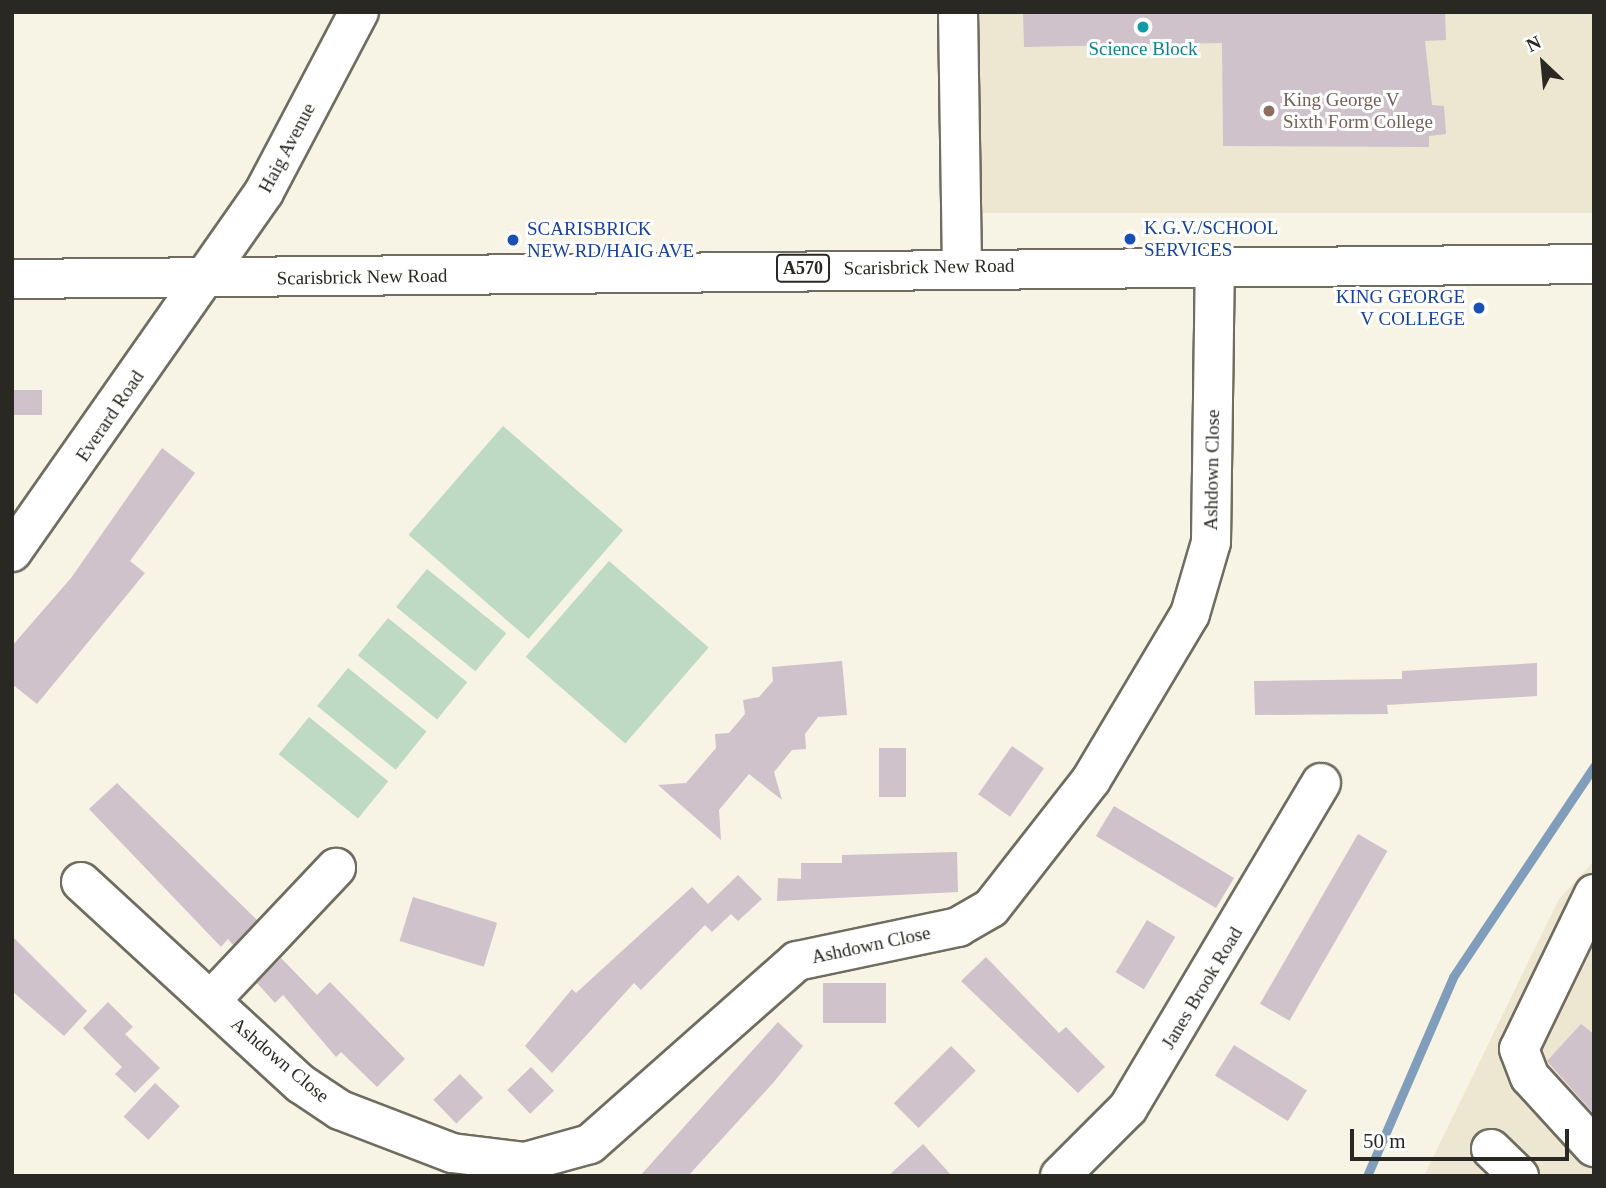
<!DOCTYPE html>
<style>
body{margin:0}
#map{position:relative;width:1606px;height:1188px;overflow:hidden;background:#f7f3e5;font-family:Georgia,serif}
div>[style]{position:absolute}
.built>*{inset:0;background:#ede7d1;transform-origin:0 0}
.green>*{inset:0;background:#bed9c4;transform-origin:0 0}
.stream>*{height:9px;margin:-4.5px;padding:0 4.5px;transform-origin:4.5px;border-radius:4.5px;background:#809ebb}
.building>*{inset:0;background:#cfc2ca;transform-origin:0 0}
.roads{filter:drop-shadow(2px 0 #706c60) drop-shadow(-2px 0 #706c60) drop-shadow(0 2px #706c60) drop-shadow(0 -2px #706c60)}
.minor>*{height:38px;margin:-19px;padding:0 19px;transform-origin:19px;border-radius:19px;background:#fff}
.highway>*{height:38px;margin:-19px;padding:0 19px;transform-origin:19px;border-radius:19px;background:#fff}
.dots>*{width:19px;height:19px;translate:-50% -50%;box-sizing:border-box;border:4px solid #fff;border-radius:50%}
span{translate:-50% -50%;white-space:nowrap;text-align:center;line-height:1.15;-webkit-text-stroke:6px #fff;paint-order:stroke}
.shield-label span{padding:2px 5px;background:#fff;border:2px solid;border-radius:5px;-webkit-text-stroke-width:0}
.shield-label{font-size:18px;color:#292823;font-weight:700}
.culture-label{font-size:19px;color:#0d838f}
.education-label{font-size:19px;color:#785e54}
.left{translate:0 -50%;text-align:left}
.street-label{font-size:19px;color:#292823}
.transit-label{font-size:19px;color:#164399}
.right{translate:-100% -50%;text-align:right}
.frame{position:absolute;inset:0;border:14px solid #292823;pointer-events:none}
.north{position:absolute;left:1508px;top:28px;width:70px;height:70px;-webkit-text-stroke:5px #fff;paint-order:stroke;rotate:334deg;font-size:19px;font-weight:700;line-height:28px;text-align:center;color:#292823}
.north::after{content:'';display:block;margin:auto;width:24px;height:32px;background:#292823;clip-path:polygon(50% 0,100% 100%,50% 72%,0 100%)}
.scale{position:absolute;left:1350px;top:1129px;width:219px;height:32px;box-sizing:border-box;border:4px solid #292823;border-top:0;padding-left:9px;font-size:21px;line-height:24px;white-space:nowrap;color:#292823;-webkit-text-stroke:5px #fff;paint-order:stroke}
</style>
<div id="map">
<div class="built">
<div style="left:942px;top:12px;width:652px;height:201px"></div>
<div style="clip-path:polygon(1594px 861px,1594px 1176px,1424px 1176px,1559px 899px)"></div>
</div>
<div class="green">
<div style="left:503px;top:426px;width:159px;height:144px;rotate:41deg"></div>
<div style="left:609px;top:561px;width:132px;height:127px;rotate:41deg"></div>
<div style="left:427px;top:569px;width:102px;height:49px;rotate:39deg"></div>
<div style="left:388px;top:618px;width:102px;height:48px;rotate:39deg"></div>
<div style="left:348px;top:668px;width:101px;height:49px;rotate:39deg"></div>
<div style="left:309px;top:717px;width:102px;height:48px;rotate:39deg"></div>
</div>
<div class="stream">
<div style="left:1367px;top:1176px;width:217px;rotate:-66.6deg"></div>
<div style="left:1453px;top:977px;width:254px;rotate:-56.2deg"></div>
</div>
<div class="building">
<div style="clip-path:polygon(1023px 12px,1445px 12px,1446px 40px,1425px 41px,1432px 105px,1444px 106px,1446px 134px,1429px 136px,1429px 147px,1223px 146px,1222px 43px,1024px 47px)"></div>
<div style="left:12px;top:390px;width:30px;height:25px"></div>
<div style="clip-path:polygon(162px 448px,195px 473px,130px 561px,145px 573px,37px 704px,12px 684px,12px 646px,71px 578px)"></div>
<div style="clip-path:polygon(842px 661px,847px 715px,818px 717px,805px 734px,806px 749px,792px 750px,774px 772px,782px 800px,749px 774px,719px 810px,721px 840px,658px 785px,686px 783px,716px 748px,715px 734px,729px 733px,745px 714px,743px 700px,759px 697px,773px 681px,772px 667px)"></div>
<div style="clip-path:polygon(1537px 663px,1537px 696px,1387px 705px,1388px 714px,1255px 715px,1254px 681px,1402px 679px,1402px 671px)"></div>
<div style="left:1012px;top:746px;width:39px;height:59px;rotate:35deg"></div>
<div style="left:879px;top:748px;width:27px;height:49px"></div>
<div style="clip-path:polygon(117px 783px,257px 920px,233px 945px,228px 939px,221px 947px,89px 809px)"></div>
<div style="left:1114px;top:806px;width:140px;height:35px;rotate:31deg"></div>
<div style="left:1358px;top:834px;width:34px;height:196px;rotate:30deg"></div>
<div style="clip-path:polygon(957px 852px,958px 892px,777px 901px,778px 878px,801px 879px,801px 863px,842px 863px,842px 855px)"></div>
<div style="clip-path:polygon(738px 875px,762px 899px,738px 921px,731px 914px,712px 932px,705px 925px,641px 990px,634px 983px,552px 1073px,525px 1046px,572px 989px,576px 993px,692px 887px,708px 904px)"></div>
<div style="left:413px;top:897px;width:88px;height:46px;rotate:17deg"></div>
<div style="left:1147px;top:920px;width:33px;height:61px;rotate:31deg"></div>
<div style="clip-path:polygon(12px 936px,87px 1011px,64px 1036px,12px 991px)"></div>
<div style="clip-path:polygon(986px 957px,1059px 1033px,1066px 1027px,1105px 1067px,1078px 1093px,961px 981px)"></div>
<div style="clip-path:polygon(281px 958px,317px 995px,330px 982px,405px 1059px,377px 1087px,341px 1052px,336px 1057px,283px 995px,275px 1003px,257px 983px)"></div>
<div style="left:823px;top:983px;width:63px;height:40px"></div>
<div style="clip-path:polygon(108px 1002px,133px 1027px,125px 1034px,160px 1068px,135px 1093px,115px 1074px,122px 1067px,83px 1028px)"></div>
<div style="clip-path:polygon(778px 1022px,803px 1046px,773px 1083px,688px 1176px,640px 1176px)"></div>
<div style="clip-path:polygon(1581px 1024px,1594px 1034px,1594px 1114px,1547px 1061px)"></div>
<div style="left:1234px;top:1045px;width:86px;height:36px;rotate:32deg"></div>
<div style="left:951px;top:1046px;width:35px;height:81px;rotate:45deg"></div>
<div style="left:531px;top:1067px;width:33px;height:33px;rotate:46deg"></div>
<div style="left:460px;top:1074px;width:33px;height:37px;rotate:46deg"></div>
<div style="left:155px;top:1083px;width:34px;height:46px;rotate:43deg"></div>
<div style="clip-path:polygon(923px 1144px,952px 1176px,888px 1176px)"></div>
</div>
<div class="roads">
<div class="minor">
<div style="left:958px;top:12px;width:253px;rotate:89.1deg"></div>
<div style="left:12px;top:552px;width:439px;rotate:-55deg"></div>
<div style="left:264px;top:192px;width:204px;rotate:-62.2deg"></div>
<div style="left:81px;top:882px;width:299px;rotate:42.6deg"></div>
<div style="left:301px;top:1084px;width:47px;rotate:33.7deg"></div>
<div style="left:340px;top:1110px;width:120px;rotate:21deg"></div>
<div style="left:452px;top:1153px;width:74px;rotate:7deg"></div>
<div style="left:525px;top:1162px;width:67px;rotate:-15.5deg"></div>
<div style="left:590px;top:1144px;width:276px;rotate:-41.5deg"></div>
<div style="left:797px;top:961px;width:165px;rotate:-11.9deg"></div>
<div style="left:958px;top:927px;width:38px;rotate:-30deg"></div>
<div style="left:991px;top:908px;width:162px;rotate:-52deg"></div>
<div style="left:1091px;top:780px;width:193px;rotate:-59.2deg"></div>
<div style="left:1190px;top:614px;width:75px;rotate:-73.7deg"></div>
<div style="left:1211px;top:542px;width:275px;rotate:-89.2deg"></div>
<div style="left:1594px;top:894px;width:172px;rotate:115.8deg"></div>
<div style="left:1519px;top:1049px;width:30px;rotate:69deg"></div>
<div style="left:1530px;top:1077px;width:95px;rotate:47.6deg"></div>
<div style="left:211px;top:1000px;width:182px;rotate:-46.6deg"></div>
<div style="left:1491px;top:1149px;width:39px;rotate:44deg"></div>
<div style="left:1060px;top:1176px;width:96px;rotate:-45deg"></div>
<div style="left:1128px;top:1108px;width:378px;rotate:-59.3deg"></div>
</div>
<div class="highway">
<div style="left:12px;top:279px;width:1582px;rotate:-0.54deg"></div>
</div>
</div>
<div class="dots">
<div style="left:1143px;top:27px;background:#0f9aa8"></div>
<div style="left:1269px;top:111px;background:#8d6e63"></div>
<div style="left:1130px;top:239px;background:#1a4fb4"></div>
<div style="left:513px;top:240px;background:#1a4fb4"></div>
<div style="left:1479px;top:308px;background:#1a4fb4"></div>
</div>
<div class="shield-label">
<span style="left:803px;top:268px">A570</span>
</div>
<div class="culture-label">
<span style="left:1143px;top:49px">Science Block</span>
</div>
<div class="education-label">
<span class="left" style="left:1283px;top:111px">King George V<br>Sixth Form College</span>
</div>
<div class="street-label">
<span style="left:287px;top:148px;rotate:-62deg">Haig Avenue</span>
<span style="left:929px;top:267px;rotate:-1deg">Scarisbrick New Road</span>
<span style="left:362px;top:277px;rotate:-1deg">Scarisbrick New Road</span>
<span style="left:110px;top:416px;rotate:-56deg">Everard Road</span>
<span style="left:1212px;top:470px;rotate:-89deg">Ashdown Close</span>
<span style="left:871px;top:945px;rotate:-12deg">Ashdown Close</span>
<span style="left:1202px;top:988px;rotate:-59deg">Janes Brook Road</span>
<span style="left:280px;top:1060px;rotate:40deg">Ashdown Close</span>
</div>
<div class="transit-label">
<span class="left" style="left:1144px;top:239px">K.G.V./SCHOOL<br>SERVICES</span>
<span class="left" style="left:527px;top:240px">SCARISBRICK<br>NEW RD/HAIG AVE</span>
<span class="right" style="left:1465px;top:308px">KING GEORGE<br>V COLLEGE</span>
</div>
<div class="frame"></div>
<div class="north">N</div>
<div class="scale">50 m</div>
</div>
